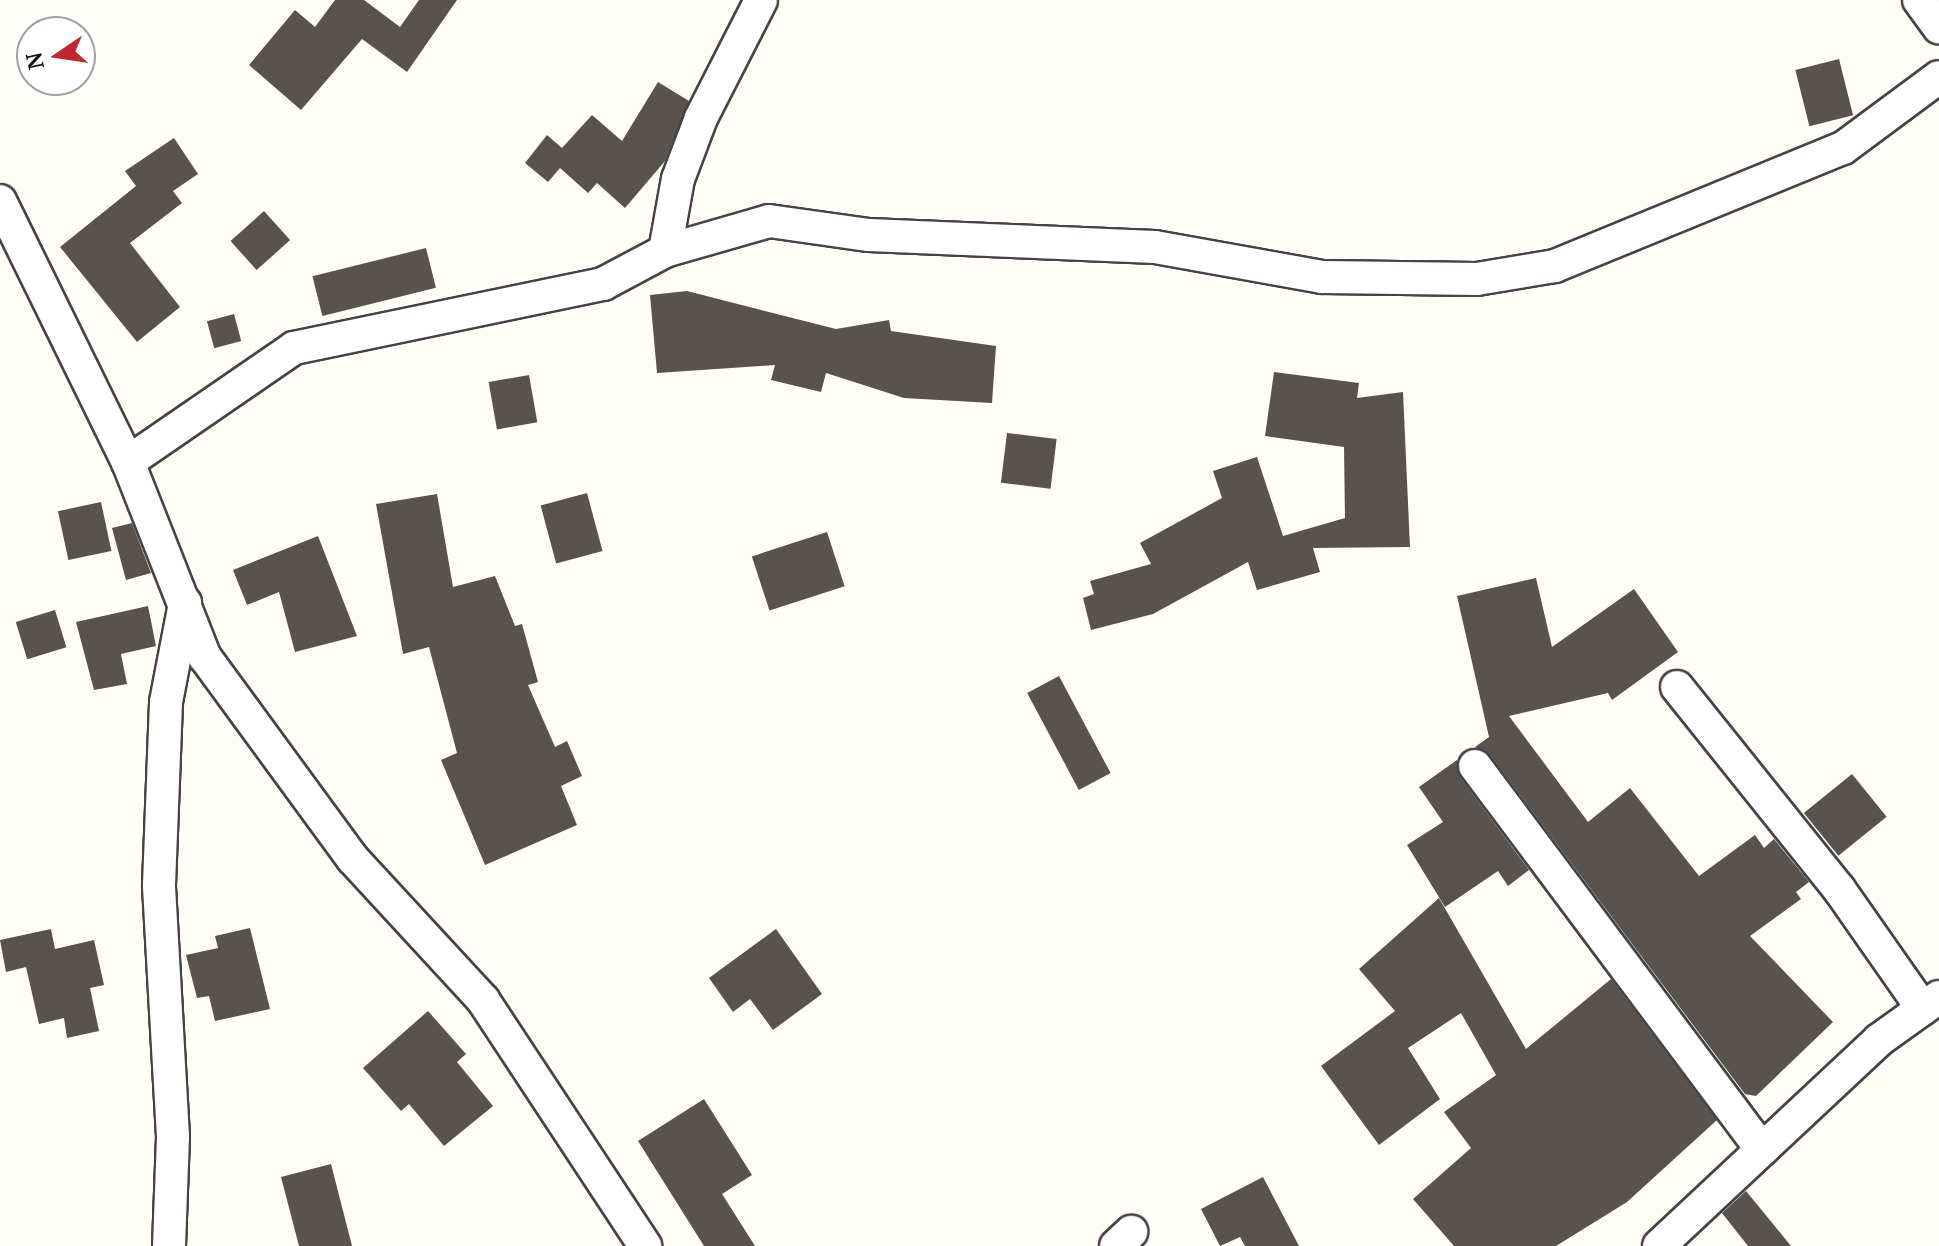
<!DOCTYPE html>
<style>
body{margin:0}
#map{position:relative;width:1939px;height:1246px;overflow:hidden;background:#fffdf5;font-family:"PT Serif",serif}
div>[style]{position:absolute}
.building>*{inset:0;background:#5a524d;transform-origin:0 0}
.roads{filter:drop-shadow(2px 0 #444) drop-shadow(-2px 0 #444) drop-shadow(0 2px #444) drop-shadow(0 -2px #444)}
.street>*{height:32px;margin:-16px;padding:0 16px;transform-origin:16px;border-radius:16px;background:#fff}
span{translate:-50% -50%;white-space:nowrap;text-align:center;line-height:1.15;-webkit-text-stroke:8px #fff;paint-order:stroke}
.north{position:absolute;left:16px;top:16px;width:80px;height:80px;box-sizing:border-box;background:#fff;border:2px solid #a0a0a0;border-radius:50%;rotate:257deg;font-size:22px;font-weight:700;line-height:32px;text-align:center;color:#111}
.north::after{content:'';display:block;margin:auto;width:28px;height:36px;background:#c4262e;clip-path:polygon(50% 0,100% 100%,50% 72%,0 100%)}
</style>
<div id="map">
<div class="building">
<div style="clip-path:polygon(335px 0,364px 0,400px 27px,419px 0,457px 0,407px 72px,362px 39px,301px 110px,249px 65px,295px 10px,315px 27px)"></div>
<div style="left:1839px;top:59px;width:58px;height:45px;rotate:76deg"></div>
<div style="clip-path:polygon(658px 82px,689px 101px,665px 161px,625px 208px,597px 183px,588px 193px,560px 168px,548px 182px,525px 163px,547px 135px,562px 148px,592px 115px,622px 141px)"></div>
<div style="clip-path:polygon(174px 138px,198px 174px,173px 191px,182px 203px,130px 243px,180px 307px,137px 342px,60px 247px,136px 186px,125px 171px)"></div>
<div style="left:264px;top:211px;width:39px;height:45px;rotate:48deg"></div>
<div style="left:426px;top:248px;width:41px;height:117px;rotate:76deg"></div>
<div style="clip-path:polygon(687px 291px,836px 329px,889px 320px,891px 331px,996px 346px,992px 403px,904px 398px,826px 373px,821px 392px,771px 380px,775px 365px,657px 373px,650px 295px)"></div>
<div style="left:234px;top:314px;width:28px;height:28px;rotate:75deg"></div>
<div style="clip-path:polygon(1274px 372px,1359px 383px,1357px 398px,1403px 392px,1410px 547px,1313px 548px,1320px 572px,1257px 590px,1248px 562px,1153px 614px,1091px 630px,1083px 598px,1094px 594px,1090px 581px,1151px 564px,1140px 543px,1222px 498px,1213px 471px,1257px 457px,1283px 536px,1345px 518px,1344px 447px,1265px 436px)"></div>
<div style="left:529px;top:375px;width:48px;height:41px;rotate:80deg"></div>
<div style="left:1007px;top:433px;width:50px;height:50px;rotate:7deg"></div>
<div style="left:587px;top:493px;width:60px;height:48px;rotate:75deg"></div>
<div style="clip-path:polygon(437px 494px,453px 587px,495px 576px,515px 626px,522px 624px,538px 682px,528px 685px,555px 747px,567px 741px,582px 776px,561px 786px,577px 825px,485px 865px,441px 760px,457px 753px,429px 647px,403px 654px,376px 504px)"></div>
<div style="left:101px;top:502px;width:50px;height:44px;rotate:78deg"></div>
<div style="clip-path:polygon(132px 523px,151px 573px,126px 580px,112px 528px)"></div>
<div style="left:827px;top:532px;width:57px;height:79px;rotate:72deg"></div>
<div style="clip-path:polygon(318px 536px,357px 636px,295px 652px,279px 592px,247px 605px,233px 570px)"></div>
<div style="clip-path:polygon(1536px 578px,1552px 647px,1634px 589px,1678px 652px,1612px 700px,1608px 693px,1509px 716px,1588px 822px,1630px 788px,1699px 876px,1755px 835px,1764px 848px,1774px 839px,1809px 882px,1796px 892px,1801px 899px,1750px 936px,1833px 1022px,1756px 1096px,1745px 1094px,1490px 755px,1475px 747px,1489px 737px,1457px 596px)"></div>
<div style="clip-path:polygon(148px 606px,156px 646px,121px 654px,127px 684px,94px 690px,76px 622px)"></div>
<div style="left:55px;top:610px;width:39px;height:41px;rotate:73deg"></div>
<div style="left:1059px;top:676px;width:110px;height:36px;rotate:62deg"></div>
<div style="clip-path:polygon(1457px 760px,1460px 777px,1529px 870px,1508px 886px,1498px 871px,1445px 907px,1407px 845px,1443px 822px,1419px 787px)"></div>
<div style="left:1852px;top:774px;width:55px;height:62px;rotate:51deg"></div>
<div style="clip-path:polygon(1439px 898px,1526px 1049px,1611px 979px,1717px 1120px,1627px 1202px,1556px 1246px,1454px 1246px,1413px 1199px,1471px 1148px,1444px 1112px,1496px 1075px,1461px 1013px,1408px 1048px,1440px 1099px,1379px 1145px,1321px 1066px,1395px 1011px,1359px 969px)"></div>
<div style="clip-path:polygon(250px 928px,270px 1009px,215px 1021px,209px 996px,197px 998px,186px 955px,218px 948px,215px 936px)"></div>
<div style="clip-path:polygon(51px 929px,55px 949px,94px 940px,104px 985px,90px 988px,99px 1031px,67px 1038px,64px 1018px,39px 1024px,26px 967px,6px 972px,0 940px)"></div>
<div style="clip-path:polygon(776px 929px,822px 994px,773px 1030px,750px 999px,733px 1012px,709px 978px)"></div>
<div style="clip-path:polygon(428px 1011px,466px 1054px,457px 1062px,493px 1106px,444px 1146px,409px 1104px,401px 1111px,363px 1068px)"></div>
<div style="clip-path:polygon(704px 1099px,752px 1175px,722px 1194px,755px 1246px,704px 1246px,638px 1141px)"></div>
<div style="clip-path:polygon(331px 1164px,352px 1246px,299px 1246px,281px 1177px)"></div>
<div style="clip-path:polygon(1263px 1177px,1299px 1246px,1245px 1246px,1240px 1237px,1220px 1246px,1201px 1209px)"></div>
<div style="clip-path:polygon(1746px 1191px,1791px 1246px,1748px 1246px,1722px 1213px)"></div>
</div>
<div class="roads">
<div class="street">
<div style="left:1919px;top:0;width:34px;rotate:54deg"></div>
<div style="left:0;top:201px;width:291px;rotate:63.9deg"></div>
<div style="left:128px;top:462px;width:210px;rotate:68.5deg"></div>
<div style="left:205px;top:657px;width:250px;rotate:53.8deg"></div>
<div style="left:353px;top:859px;width:192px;rotate:47.3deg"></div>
<div style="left:483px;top:1000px;width:295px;rotate:56.6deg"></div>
<div style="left:665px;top:251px;width:73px;rotate:-79.8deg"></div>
<div style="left:678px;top:179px;width:65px;rotate:-69.3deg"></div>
<div style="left:701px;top:118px;width:132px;rotate:-63deg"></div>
<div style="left:128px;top:462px;width:201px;rotate:-34.5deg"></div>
<div style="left:294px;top:348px;width:316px;rotate:-11.7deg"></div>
<div style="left:603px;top:284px;width:70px;rotate:-28deg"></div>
<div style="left:665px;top:251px;width:108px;rotate:-16.1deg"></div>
<div style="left:769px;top:221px;width:101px;rotate:8deg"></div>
<div style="left:869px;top:235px;width:286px;rotate:2.4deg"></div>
<div style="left:1155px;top:247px;width:170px;rotate:10.2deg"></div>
<div style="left:1322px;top:277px;width:155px;rotate:0.7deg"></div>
<div style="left:1477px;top:279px;width:79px;rotate:-9.5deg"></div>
<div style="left:1555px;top:266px;width:311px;rotate:-22.3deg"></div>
<div style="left:1843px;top:148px;width:119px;rotate:-36.5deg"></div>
<div style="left:1677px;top:687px;width:259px;rotate:51.3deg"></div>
<div style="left:1839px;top:889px;width:146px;rotate:55deg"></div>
<div style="left:1475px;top:766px;width:479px;rotate:53.2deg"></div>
<div style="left:169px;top:1246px;width:109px;rotate:-87.9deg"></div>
<div style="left:173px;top:1137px;width:252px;rotate:-93.2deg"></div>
<div style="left:159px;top:885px;width:183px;rotate:-87.8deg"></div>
<div style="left:166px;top:702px;width:101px;rotate:-79.1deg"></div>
<div style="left:1116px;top:1246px;width:21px;rotate:-43deg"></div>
<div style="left:1659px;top:1246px;width:301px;rotate:-43.1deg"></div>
<div style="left:1879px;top:1040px;width:74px;rotate:-35.6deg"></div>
</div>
</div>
<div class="north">N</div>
</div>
